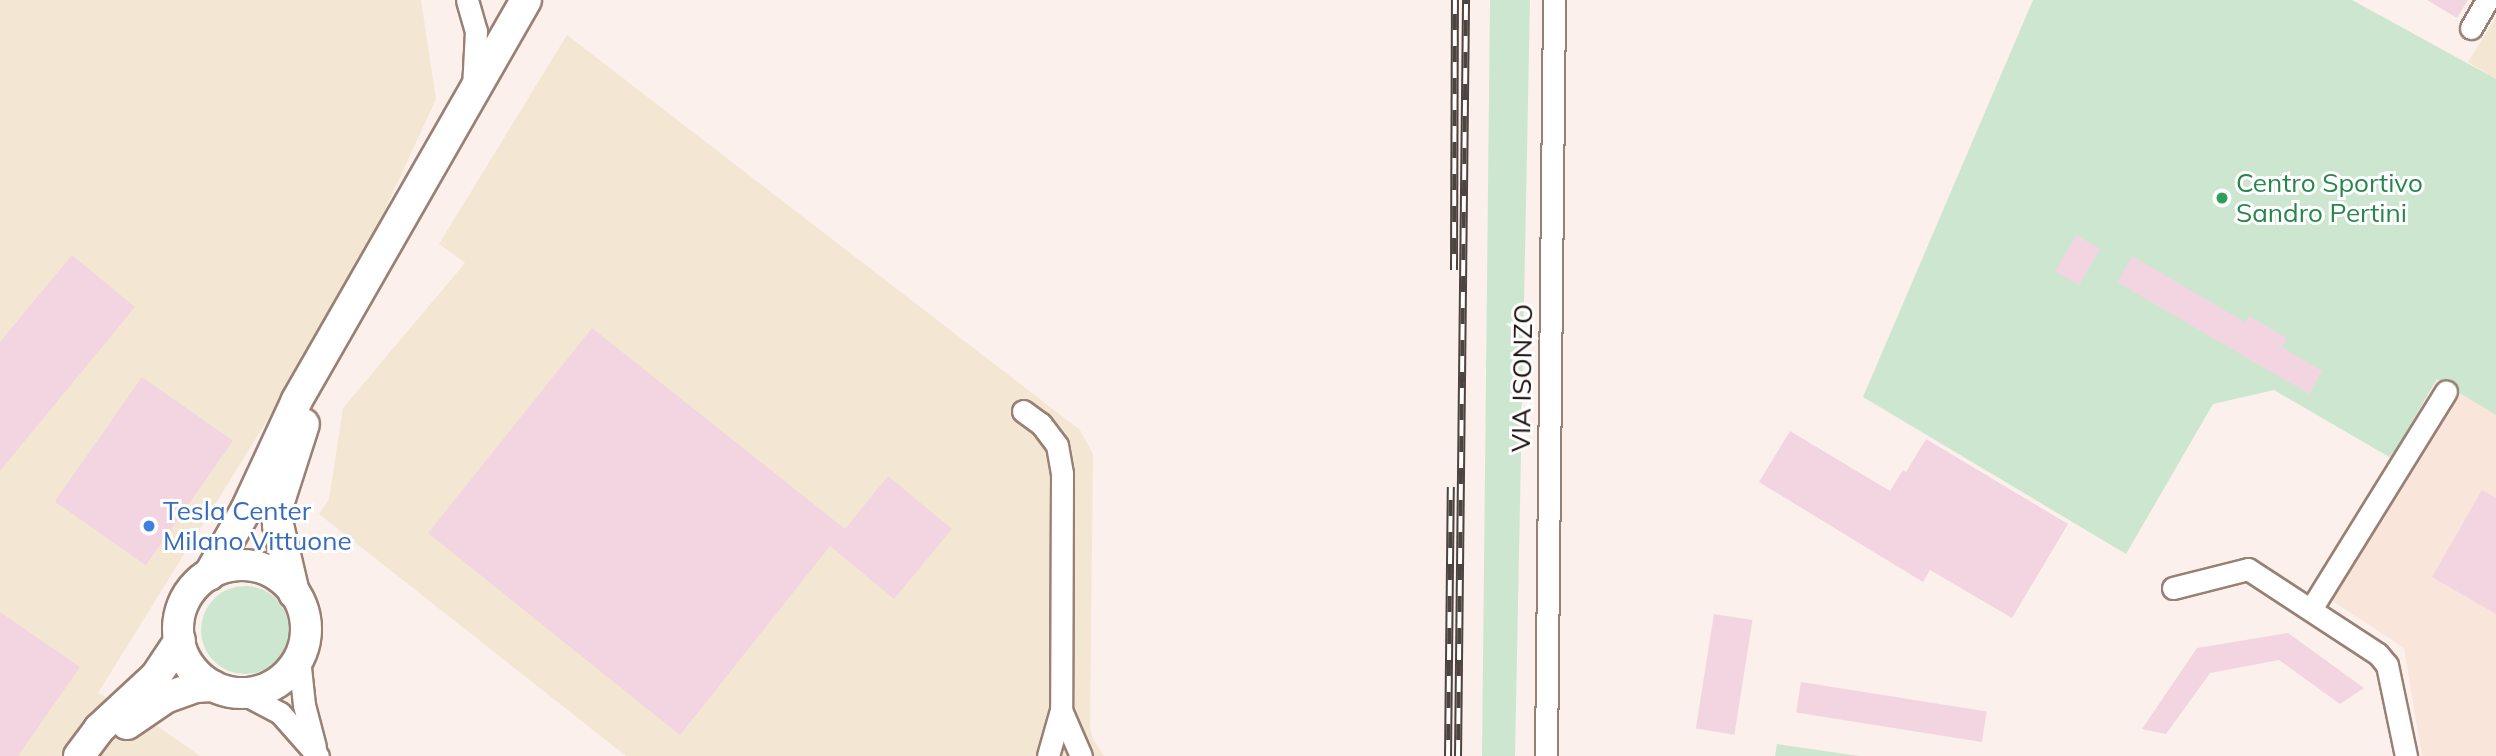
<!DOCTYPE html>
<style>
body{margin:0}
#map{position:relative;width:2496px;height:756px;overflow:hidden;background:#fbf0eb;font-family:Mulish,sans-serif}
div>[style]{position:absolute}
.industrial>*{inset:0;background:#f3e7d3}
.built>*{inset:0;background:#fae5db}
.green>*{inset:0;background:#cde6d0}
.round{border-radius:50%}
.building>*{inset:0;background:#f2d5e1;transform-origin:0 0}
.roads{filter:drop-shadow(2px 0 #998075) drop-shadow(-2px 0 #998075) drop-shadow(0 2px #998075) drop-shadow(0 -2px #998075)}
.street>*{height:21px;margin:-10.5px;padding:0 10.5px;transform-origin:10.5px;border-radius:10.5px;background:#fff}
.secondary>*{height:30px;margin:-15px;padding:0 15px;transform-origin:15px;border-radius:15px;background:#fff}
.secondary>.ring{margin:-15px;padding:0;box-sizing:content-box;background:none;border:30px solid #fff;border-radius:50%}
.rail>*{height:8px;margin-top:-4px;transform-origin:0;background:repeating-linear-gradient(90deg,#fff 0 16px,#4d433f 0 32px);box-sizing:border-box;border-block:2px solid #4d433f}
.dots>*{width:19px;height:19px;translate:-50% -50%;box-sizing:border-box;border:4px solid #fff;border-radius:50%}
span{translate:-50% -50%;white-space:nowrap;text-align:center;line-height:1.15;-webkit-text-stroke:6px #fff;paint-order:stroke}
.leisure-label{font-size:26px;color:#27864d}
.left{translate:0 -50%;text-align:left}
.street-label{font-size:26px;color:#1a110d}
.shop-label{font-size:26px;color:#366cbe}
</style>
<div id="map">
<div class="industrial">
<div style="clip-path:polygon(0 0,421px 0,436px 99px,348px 290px,98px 693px,149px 720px,200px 756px,0 756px)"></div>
<div style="clip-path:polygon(2496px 17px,2496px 79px,2468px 62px)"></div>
<div style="clip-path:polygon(567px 35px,1080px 430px,1093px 454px,1090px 729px,1093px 739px,1104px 756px,626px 756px,319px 514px,329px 499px,343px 408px,465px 263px,439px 244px)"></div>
</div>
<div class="built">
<div style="clip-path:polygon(2460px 392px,2496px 415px,2496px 756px,2422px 756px,2404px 648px,2331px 600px)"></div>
</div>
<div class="green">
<div style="clip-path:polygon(1490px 0,1530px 0,1515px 756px,1482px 756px)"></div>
<div style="clip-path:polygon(2033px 0,2352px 0,2496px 79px,2496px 415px,2437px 379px,2391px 458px,2274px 390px,2213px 404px,2126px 554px,1863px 397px)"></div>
<div class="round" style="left:201px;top:586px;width:88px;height:88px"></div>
<div style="clip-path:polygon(1777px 744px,1859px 756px,1775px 756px)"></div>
</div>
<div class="building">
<div style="clip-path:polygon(2427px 0,2468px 0,2457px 18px)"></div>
<div style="left:2076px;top:235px;width:28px;height:42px;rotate:30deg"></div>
<div style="clip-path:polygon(72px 255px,135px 307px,0 471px,0 342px)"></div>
<div style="clip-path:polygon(2132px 256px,2245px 322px,2249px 316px,2287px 338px,2282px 347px,2322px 371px,2309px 394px,2117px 282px)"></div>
<div style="clip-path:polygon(592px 328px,845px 529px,888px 476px,952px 529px,894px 599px,830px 546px,680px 735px,428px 533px)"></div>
<div style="left:142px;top:377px;width:111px;height:152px;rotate:35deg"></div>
<div style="clip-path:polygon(1790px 431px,1890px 491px,1903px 470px,1906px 472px,1926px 439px,2068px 524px,2012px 618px,1930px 570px,1923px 582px,1759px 482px)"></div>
<div style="clip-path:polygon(2482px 490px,2496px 498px,2496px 614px,2432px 577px)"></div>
<div style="clip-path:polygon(0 612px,80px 667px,18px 756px,0 756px)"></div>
<div style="left:1714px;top:614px;width:39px;height:116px;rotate:9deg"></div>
<div style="clip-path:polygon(2288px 633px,2364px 688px,2340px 704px,2279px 660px,2210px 673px,2166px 734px,2142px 729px,2197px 648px)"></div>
<div style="left:1801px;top:682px;width:188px;height:31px;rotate:9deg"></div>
</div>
<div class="roads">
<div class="street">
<div style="left:467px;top:0;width:32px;rotate:74deg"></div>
<div style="left:476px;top:31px;width:57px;rotate:93deg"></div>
<div style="left:2471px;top:28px;width:32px;rotate:-60deg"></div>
<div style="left:1023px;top:411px;width:22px;rotate:36deg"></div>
<div style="left:1041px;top:424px;width:26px;rotate:53deg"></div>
<div style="left:1057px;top:445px;width:28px;rotate:80deg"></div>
<div style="left:1062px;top:473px;width:237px;rotate:90.2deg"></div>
<div style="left:1061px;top:710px;width:48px;rotate:105.8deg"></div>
<div style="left:2173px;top:588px;width:77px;rotate:-14.2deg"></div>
<div style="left:2248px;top:569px;width:155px;rotate:33.2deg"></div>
<div style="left:2378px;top:654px;width:14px;rotate:51deg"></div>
<div style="left:2387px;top:665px;width:93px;rotate:78.2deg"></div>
<div style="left:2311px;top:609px;width:256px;rotate:-58.2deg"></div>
<div style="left:299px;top:658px;width:47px;rotate:83.9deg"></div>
<div style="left:304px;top:705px;width:43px;rotate:75.3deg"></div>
<div style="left:242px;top:693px;width:43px;rotate:27.8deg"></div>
<div style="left:280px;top:713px;width:57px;rotate:48.5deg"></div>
<div style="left:1061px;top:710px;width:50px;rotate:66.5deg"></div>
<div style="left:1546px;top:756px;width:756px;rotate:-89.39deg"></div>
</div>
<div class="secondary">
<div class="ring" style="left:178px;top:565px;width:98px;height:98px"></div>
<div style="left:209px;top:575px;width:75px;rotate:-60.4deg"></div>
<div style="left:246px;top:510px;width:121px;rotate:-65.1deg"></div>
<div style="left:297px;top:400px;width:461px;rotate:-60.2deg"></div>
<div style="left:294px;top:593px;width:70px;rotate:-103.2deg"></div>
<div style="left:278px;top:525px;width:17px;rotate:-93deg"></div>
<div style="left:277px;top:508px;width:88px;rotate:-72.2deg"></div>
<div style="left:127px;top:724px;width:46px;rotate:-34.4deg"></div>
<div style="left:165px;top:698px;width:32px;rotate:-20deg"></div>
<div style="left:195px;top:687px;width:18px;rotate:-3deg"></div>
<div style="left:79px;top:756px;width:34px;rotate:-53deg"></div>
<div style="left:99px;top:729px;width:78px;rotate:-42.9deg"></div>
<div style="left:156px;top:676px;width:43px;rotate:-56.3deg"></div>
</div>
</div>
<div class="rail">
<div style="left:1454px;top:270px;width:270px;rotate:-89.8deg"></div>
<div style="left:1448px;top:756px;width:269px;rotate:-89.4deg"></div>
<div style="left:1458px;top:756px;width:756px;rotate:-89.39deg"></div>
</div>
<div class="dots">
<div style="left:2222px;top:198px;background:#2e9e5b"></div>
<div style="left:149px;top:526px;background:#3f7fe0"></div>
</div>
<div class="leisure-label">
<span class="left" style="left:2236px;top:198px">Centro Sportivo<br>Sandro Pertini</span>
</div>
<div class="street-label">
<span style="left:1522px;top:378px;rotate:-89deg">VIA ISONZO</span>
</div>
<div class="shop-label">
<span class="left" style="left:163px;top:526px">Tesla Center<br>Milano Vittuone</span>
</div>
</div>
